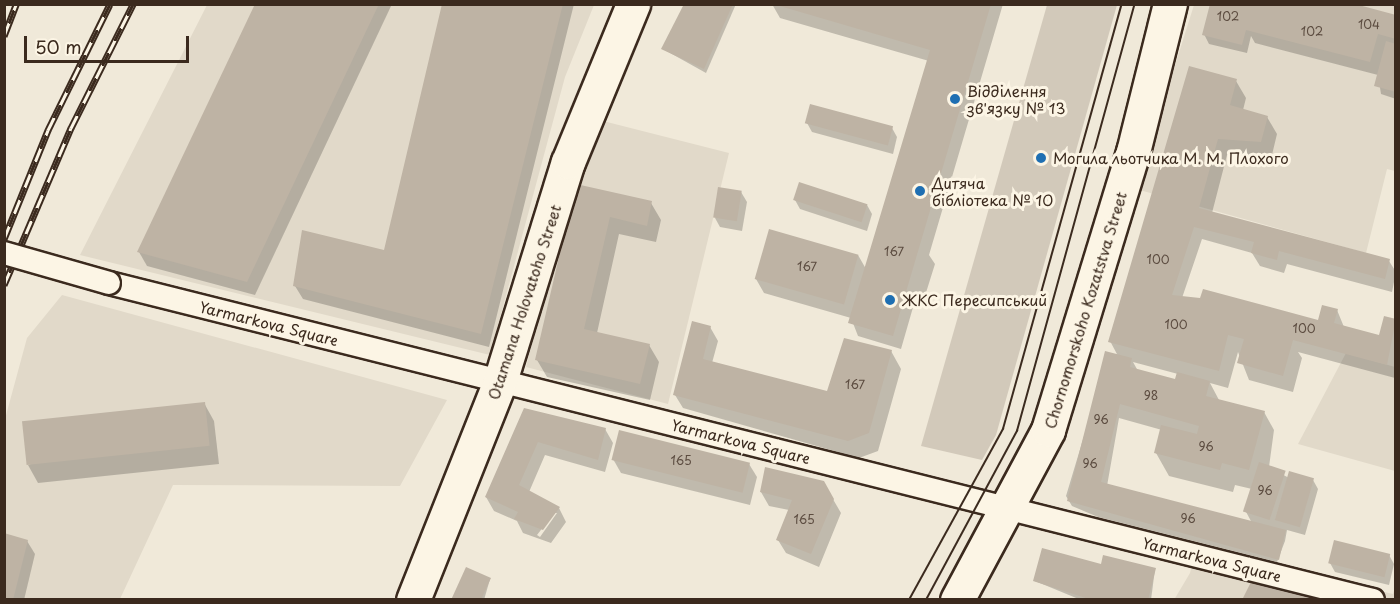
<!DOCTYPE html>
<meta charset="utf-8">
<style>
body{margin:0}
#map{position:relative;width:1400px;height:604px;overflow:hidden;background:#f0e9d9;font-family:"Playpen Sans",sans-serif}
div>[style]{position:absolute}
.built>*{inset:0;background:#e1d9c9}
.green>*{inset:0;background:#d2c9ba}
.shadow>*{inset:0;background:#0003}
.building>*{inset:0;background:#beb3a4;transform-origin:0 0}
.roads{filter:drop-shadow(2px 0 #3b2a1e) drop-shadow(-2px 0 #3b2a1e) drop-shadow(0 2px #3b2a1e) drop-shadow(0 -2px #3b2a1e)}
.street>*{height:22px;margin:-11px;padding:0 11px;transform-origin:11px;border-radius:11px;background:#fcf5e5}
.primary>*{height:33px;margin:-16.5px;padding:0 16.5px;transform-origin:16.5px;border-radius:16.5px;background:#fcf5e5}
.tram>*{height:1.5px;margin:-0.75px;padding:0 0.75px;transform-origin:0.75px;border-radius:0.75px;background:#3b2a1e}
.rail>*{height:7px;margin-top:-3.5px;transform-origin:0;background:repeating-linear-gradient(90deg,#fcf5e5 0 14px,#3b2a1e 0 28px);box-sizing:border-box;border-block:2px solid #3b2a1e}
.bridges{filter:drop-shadow(2px 0 #3b2a1e) drop-shadow(-2px 0 #3b2a1e) drop-shadow(0 2px #3b2a1e) drop-shadow(0 -2px #3b2a1e)}
.street-bridge>*{height:22px;margin:-11px;padding:0 11px;transform-origin:11px;border-radius:11px;background:#fcf5e5}
.dots>*{width:16px;height:16px;translate:-50% -50%;box-sizing:border-box;border:3px solid #fcf5e5;border-radius:50%}
span{translate:-50% -50%;white-space:nowrap;text-align:center;line-height:1.15;-webkit-text-stroke:6px #fcf5e5;paint-order:stroke}
.number-label{font-size:12px;color:#5c4c40}
.number-label span{-webkit-text-stroke-width:0}
.poi-label{font-size:15px;color:#3b2a1e}
.left{translate:0 -50%;text-align:left}
.street-label{font-size:15px;color:#3b2a1e}
.frame{position:absolute;inset:0;border:6px solid #3b2a1e;pointer-events:none}
.scale{position:absolute;left:24px;top:36px;width:165px;height:27px;box-sizing:border-box;border:3px solid #3b2a1e;border-top:0;padding-left:8px;font-size:18px;line-height:21px;white-space:nowrap;color:#3b2a1e;-webkit-text-stroke:4px #fcf5e5;paint-order:stroke}
</style>
<div id="map">
<div class="built">
<div style="clip-path:polygon(207px 5px,594px 5px,565px 77px,490px 355px,80px 255px)"></div>
<div style="clip-path:polygon(1194px 5px,1395px 5px,1395px 171px,1387px 169px,1366px 253px,1136px 189px)"></div>
<div style="clip-path:polygon(603px 121px,729px 153px,668px 404px,526px 367px,576px 166px)"></div>
<div style="clip-path:polygon(62px 295px,447px 400px,400px 486px,173px 485px,120px 599px,5px 600px,5px 419px,27px 338px)"></div>
<div style="clip-path:polygon(1346px 353px,1395px 367px,1395px 471px,1298px 444px)"></div>
<div style="clip-path:polygon(1196px 548px,1393px 594px,1395px 587px,1395px 599px,1174px 600px,1190px 573px)"></div>
</div>
<div class="green">
<div style="clip-path:polygon(1047px 5px,1117px 5px,996px 435px,982px 460px,921px 446px)"></div>
</div>
<div class="shadow">
<div style="clip-path:polygon(256px 4px,392px 4px,255px 295px,147px 266px,139px 252px)"></div>
<div style="clip-path:polygon(444px 4px,574px 4px,489px 347px,303px 299px,295px 286px,385px 252px)"></div>
<div style="clip-path:polygon(685px 4px,736px 4px,706px 73px,663px 49px)"></div>
<div style="clip-path:polygon(772px 4px,1003px 4px,929px 255px,935px 264px,924px 299px,916px 297px,901px 349px,858px 336px,851px 318px,764px 293px,756px 279px,858px 255px,866px 269px,929px 61px,780px 18px)"></div>
<div style="clip-path:polygon(1212px 4px,1396px 17px,1396px 99px,1381px 94px,1378px 75px,1255px 43px,1251px 36px,1247px 53px,1209px 44px,1204px 34px)"></div>
<div style="clip-path:polygon(evenodd,1236px 81px,1246px 98px,1243px 110px,1267px 117px,1277px 134px,1271px 159px,1227px 155px,1212px 213px,1389px 261px,1396px 272px,1392px 292px,1287px 264px,1284px 273px,1260px 266px,1252px 253px,1202px 239px,1182px 298px,1319px 322px,1337px 310px,1344px 327px,1380px 337px,1396px 320px,1395px 378px,1298px 352px,1302px 358px,1293px 392px,1249px 380px,1238px 352px,1228px 388px,1210px 383px,1219px 400px,1264px 412px,1274px 430px,1269px 467px,1289px 478px,1313px 480px,1318px 489px,1305px 535px,1287px 530px,1281px 563px,1285px 541px,1277px 562px,1098px 517px,1072px 506px,1066px 496px,1084px 436px,1118px 356px,1110px 341px,1236px 81px,1133px 362px,1178px 374px,1176px 381px,1138px 371px,1133px 362px,1236px 81px,1119px 418px,1162px 430px,1156px 453px,1169px 476px,1233px 492px,1235px 485px,1252px 489px,1245px 510px,1252px 523px,1107px 486px,1119px 418px)"></div>
<div style="clip-path:polygon(807px 123px,892px 128px,897px 137px,893px 154px,812px 132px)"></div>
<div style="clip-path:polygon(577px 186px,651px 203px,661px 220px,656px 242px,619px 234px,597px 333px,649px 345px,659px 362px,650px 400px,547px 377px,537px 360px)"></div>
<div style="clip-path:polygon(741px 192px,747px 202px,742px 231px,720px 227px,715px 218px)"></div>
<div style="clip-path:polygon(795px 200px,867px 205px,872px 214px,867px 231px,800px 209px)"></div>
<div style="clip-path:polygon(710px 327px,718px 341px,712px 363px,828px 393px,891px 351px,901px 369px,878px 451px,859px 458px,683px 408px,675px 395px)"></div>
<div style="clip-path:polygon(204px 403px,214px 421px,219px 464px,38px 483px,28px 465px)"></div>
<div style="clip-path:polygon(evenodd,525px 409px,605px 429px,613px 443px,605px 472px,545px 455px,529px 492px,559px 508px,566px 522px,551px 543px,523px 533px,517px 521px,494px 511px,486px 497px,525px 409px,554px 513px,557px 513px,540px 537px,537px 535px,554px 513px)"></div>
<div style="clip-path:polygon(613px 459px,749px 464px,757px 477px,750px 505px,621px 473px)"></div>
<div style="clip-path:polygon(823px 482px,841px 513px,819px 567px,786px 553px,778px 540px,789px 510px,769px 506px,761px 492px)"></div>
<div style="clip-path:polygon(27px 541px,35px 554px,24px 600px,4px 600px)"></div>
<div style="clip-path:polygon(1389px 555px,1394px 564px,1389px 585px,1335px 572px,1330px 563px)"></div>
<div style="clip-path:polygon(1102px 566px,1155px 569px,1151px 600px,1081px 600px,1035px 581px)"></div>
<div style="clip-path:polygon(490px 579px,484px 600px,452px 600px)"></div>
</div>
<div class="building">
<div style="clip-path:polygon(255px 4px,379px 4px,247px 282px,137px 252px)"></div>
<div style="clip-path:polygon(442px 4px,563px 4px,481px 334px,293px 286px,302px 230px,384px 250px)"></div>
<div style="clip-path:polygon(684px 4px,733px 4px,704px 69px,661px 49px)"></div>
<div style="clip-path:polygon(773px 4px,991px 4px,893px 336px,848px 323px,930px 50px)"></div>
<div style="clip-path:polygon(1210px 4px,1355px 4px,1396px 15px,1396px 39px,1378px 34px,1370px 62px,1246px 30px,1242px 45px,1202px 35px)"></div>
<div style="clip-path:polygon(1386px 41px,1396px 44px,1396px 92px,1374px 86px)"></div>
<div style="clip-path:polygon(1189px 66px,1237px 79px,1230px 105px,1268px 116px,1261px 142px,1218px 139px,1199px 208px,1390px 259px,1385px 279px,1279px 251px,1277px 260px,1251px 253px,1254px 242px,1194px 227px,1172px 295px,1200px 298px,1203px 289px,1318px 320px,1322px 305px,1338px 309px,1334px 323px,1379px 335px,1384px 316px,1396px 319px,1387px 365px,1293px 340px,1283px 376px,1237px 363px,1244px 339px,1228px 335px,1219px 371px,1108px 342px)"></div>
<div style="left:810px;top:104px;width:86px;height:20px;rotate:15deg"></div>
<div style="left:799px;top:182px;width:72px;height:19px;rotate:18deg"></div>
<div style="clip-path:polygon(576px 184px,652px 201px,647px 226px,610px 217px,584px 329px,650px 344px,640px 384px,535px 360px)"></div>
<div style="left:718px;top:187px;width:24px;height:31px;rotate:9deg"></div>
<div style="left:769px;top:229px;width:93px;height:52px;rotate:16deg"></div>
<div style="clip-path:polygon(692px 321px,711px 326px,703px 359px,827px 391px,844px 338px,892px 350px,869px 433px,848px 441px,673px 395px)"></div>
<div style="clip-path:polygon(1105px 351px,1132px 358px,1130px 367px,1175px 379px,1177px 372px,1210px 381px,1206px 396px,1265px 411px,1249px 470px,1222px 463px,1220px 470px,1154px 453px,1161px 425px,1197px 434px,1199px 426px,1120px 404px,1101px 482px,1286px 530px,1279px 560px,1067px 501px)"></div>
<div style="left:205px;top:402px;width:44px;height:184px;rotate:84deg"></div>
<div style="clip-path:polygon(524px 408px,606px 428px,598px 460px,538px 442px,519px 485px,560px 507px,543px 530px,514px 519px,518px 512px,485px 497px)"></div>
<div style="left:619px;top:430px;width:135px;height:31px;rotate:14deg"></div>
<div style="left:1259px;top:462px;width:28px;height:52px;rotate:18deg"></div>
<div style="clip-path:polygon(765px 467px,824px 481px,834px 499px,811px 554px,776px 540px,792px 500px,760px 492px)"></div>
<div style="left:1289px;top:471px;width:26px;height:51px;rotate:16deg"></div>
<div style="clip-path:polygon(4px 533px,28px 540px,13px 600px,4px 600px)"></div>
<div style="left:1334px;top:540px;width:58px;height:24px;rotate:14deg"></div>
<div style="clip-path:polygon(1042px 548px,1101px 564px,1103px 555px,1156px 568px,1148px 600px,1092px 600px,1033px 581px)"></div>
<div style="clip-path:polygon(466px 567px,491px 578px,481px 600px,451px 600px)"></div>
<div style="clip-path:polygon(1252px 580px,1322px 599px,1322px 600px,1242px 600px)"></div>
</div>
<div class="roads">
<div class="street">
<div style="left:109px;top:283px;width:1303px;rotate:14.08deg"></div>
</div>
<div class="primary">
<div style="left:413px;top:600px;width:236px;rotate:-68.3deg"></div>
<div style="left:500px;top:381px;width:229px;rotate:-72.8deg"></div>
<div style="left:568px;top:162px;width:171px;rotate:-67.6deg"></div>
<div style="left:957px;top:600px;width:193px;rotate:-61.8deg"></div>
<div style="left:1048px;top:430px;width:291px;rotate:-73deg"></div>
<div style="left:1133px;top:152px;width:153px;rotate:-76deg"></div>
</div>
</div>
<div class="tram">
<div style="left:909px;top:600px;width:195px;rotate:-61.2deg"></div>
<div style="left:1003px;top:429px;width:441px;rotate:-74.4deg"></div>
<div style="left:926px;top:600px;width:192px;rotate:-61.7deg"></div>
<div style="left:1017px;top:431px;width:443px;rotate:-74.6deg"></div>
</div>
<div class="rail">
<div style="left:4px;top:36px;width:34px;rotate:-69deg"></div>
<div style="left:4px;top:239px;width:118px;rotate:-68deg"></div>
<div style="left:48px;top:130px;width:140px;rotate:-63.8deg"></div>
<div style="left:4px;top:285px;width:171px;rotate:-66.9deg"></div>
<div style="left:71px;top:128px;width:139px;rotate:-63.4deg"></div>
</div>
<div class="bridges">
<div class="street-bridge">
<div style="left:4px;top:253px;width:109px;rotate:15.9deg"></div>
</div>
</div>
<div class="dots">
<div style="left:955px;top:99px;background:#1f6fb2"></div>
<div style="left:1041px;top:158px;background:#1f6fb2"></div>
<div style="left:920px;top:191px;background:#1f6fb2"></div>
<div style="left:890px;top:300px;background:#1f6fb2"></div>
</div>
<div class="number-label">
<span style="left:1228px;top:17px">102</span>
<span style="left:1369px;top:25px">104</span>
<span style="left:1312px;top:32px">102</span>
<span style="left:894px;top:252px">167</span>
<span style="left:1158px;top:260px">100</span>
<span style="left:807px;top:267px">167</span>
<span style="left:1176px;top:325px">100</span>
<span style="left:1304px;top:329px">100</span>
<span style="left:855px;top:385px">167</span>
<span style="left:1151px;top:396px">98</span>
<span style="left:1101px;top:420px">96</span>
<span style="left:1206px;top:447px">96</span>
<span style="left:681px;top:461px">165</span>
<span style="left:1090px;top:464px">96</span>
<span style="left:1265px;top:491px">96</span>
<span style="left:1188px;top:519px">96</span>
<span style="left:804px;top:520px">165</span>
</div>
<div class="poi-label">
<span class="left" style="left:967px;top:99px">Відділення<br>зв'язку № 13</span>
<span class="left" style="left:1053px;top:158px">Могила льотчика М. М. Плохого</span>
<span class="left" style="left:932px;top:191px">Дитяча<br>бібліотека № 10</span>
<span class="left" style="left:902px;top:300px">ЖКС Пересипський</span>
</div>
<div class="street-label">
<span style="left:524px;top:302px;rotate:-72deg">Otamana Holovatoho Street</span>
<span style="left:1085px;top:310px;rotate:-73deg">Chornomorskoho Kozatstva Street</span>
<span style="left:269px;top:323px;rotate:14deg">Yarmarkova Square</span>
<span style="left:741px;top:441px;rotate:14deg">Yarmarkova Square</span>
<span style="left:1212px;top:559px;rotate:14deg">Yarmarkova Square</span>
</div>
<div class="frame"></div>
<div class="scale">50 m</div>
</div>
